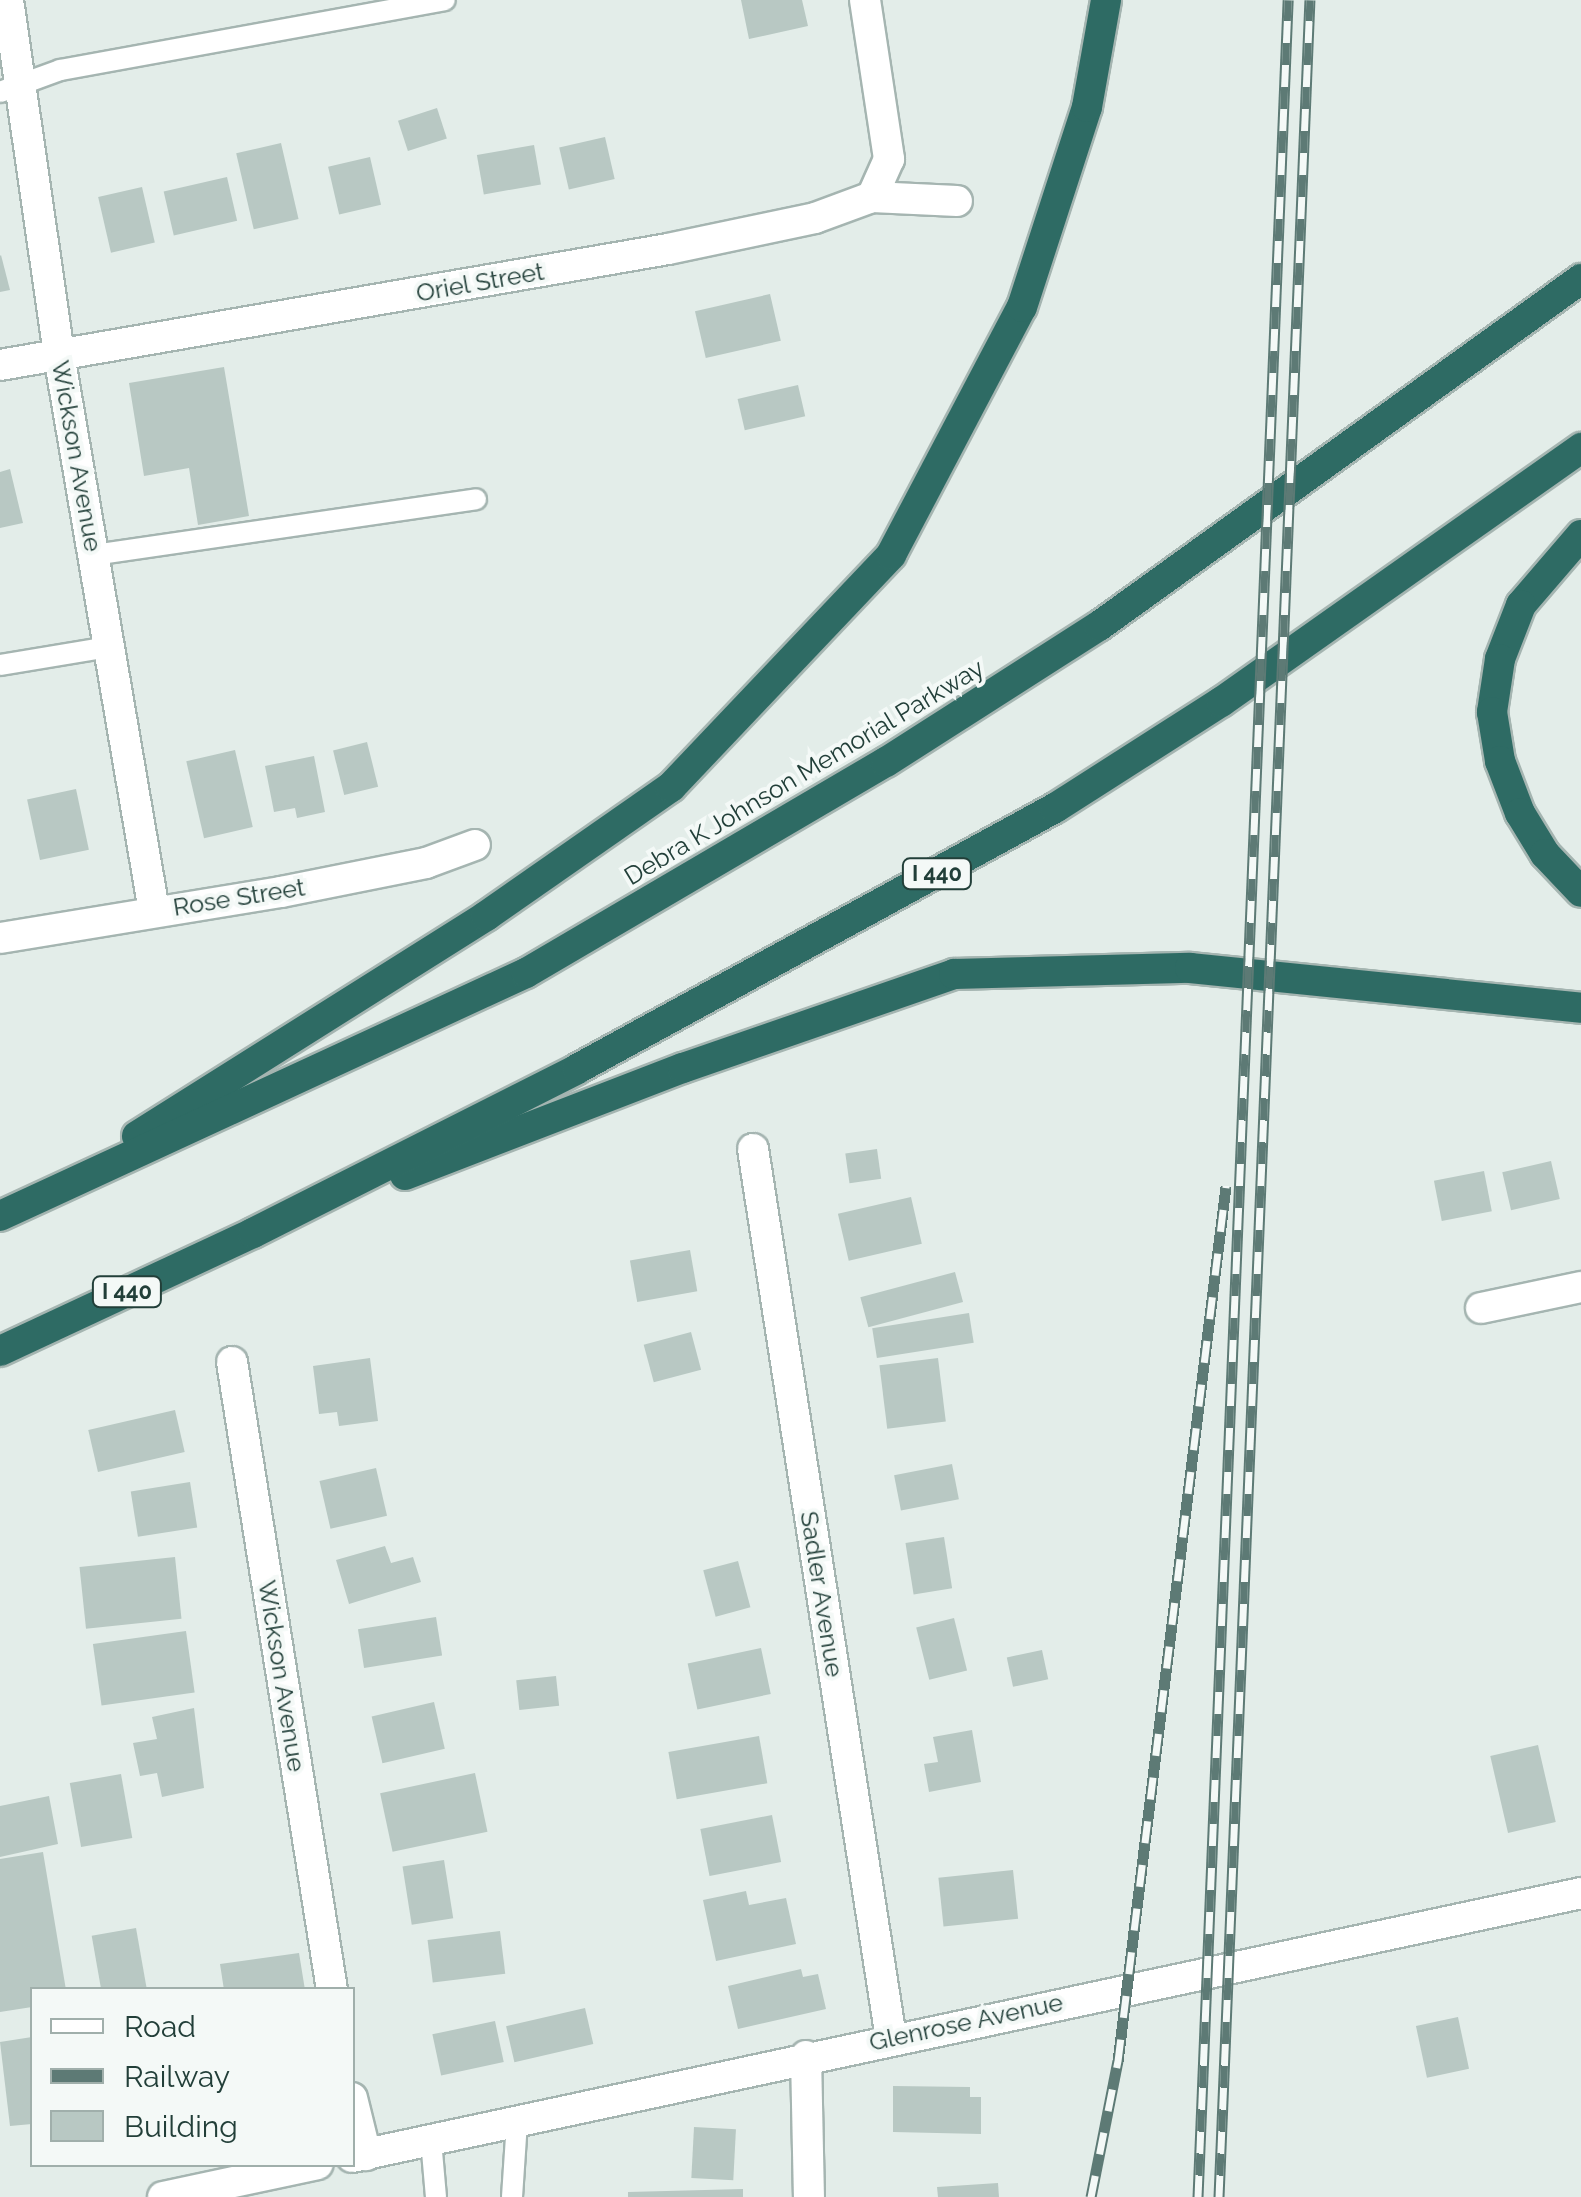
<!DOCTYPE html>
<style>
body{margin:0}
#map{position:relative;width:1581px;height:2197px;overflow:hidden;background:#e3ede9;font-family:Raleway,sans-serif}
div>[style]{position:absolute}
.building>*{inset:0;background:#b8c8c3;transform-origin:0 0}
.roads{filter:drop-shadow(2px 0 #a5b5b1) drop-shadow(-2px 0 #a5b5b1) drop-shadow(0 2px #a5b5b1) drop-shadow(0 -2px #a5b5b1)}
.service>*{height:20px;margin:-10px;padding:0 10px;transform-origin:10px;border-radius:10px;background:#fff}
.minor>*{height:30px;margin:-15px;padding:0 15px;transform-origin:15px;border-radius:15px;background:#fff}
.tertiary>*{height:30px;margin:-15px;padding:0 15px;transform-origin:15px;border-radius:15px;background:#fff}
.motorway>*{height:30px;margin:-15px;padding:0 15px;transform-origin:15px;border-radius:15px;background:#2e6b64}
.rail>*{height:11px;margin-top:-5.5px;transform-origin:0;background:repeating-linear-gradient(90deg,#f4f9f7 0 22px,#5d7a75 0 44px);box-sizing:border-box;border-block:2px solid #5d7a75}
span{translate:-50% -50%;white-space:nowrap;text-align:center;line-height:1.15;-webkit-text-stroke:8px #f4f9f7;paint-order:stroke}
.shield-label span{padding:2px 8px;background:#f4f9f7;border:2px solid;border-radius:8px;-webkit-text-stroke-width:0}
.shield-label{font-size:22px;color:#223f39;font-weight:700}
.street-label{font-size:25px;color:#223f39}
.legend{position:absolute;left:30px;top:1987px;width:325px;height:180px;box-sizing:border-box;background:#f4f9f7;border:2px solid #a0afab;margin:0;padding:12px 18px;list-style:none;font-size:30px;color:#223f39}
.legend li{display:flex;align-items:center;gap:20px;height:50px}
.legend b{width:50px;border:2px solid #a0afab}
</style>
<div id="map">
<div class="building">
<div style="clip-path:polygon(741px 0,802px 0,808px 26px,749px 39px)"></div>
<div style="left:437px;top:108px;width:32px;height:41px;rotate:72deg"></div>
<div style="left:605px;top:137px;width:43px;height:47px;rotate:77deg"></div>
<div style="left:281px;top:143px;width:78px;height:46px;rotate:77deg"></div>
<div style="left:534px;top:145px;width:40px;height:58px;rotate:80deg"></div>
<div style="left:370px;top:157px;width:49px;height:43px;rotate:77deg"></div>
<div style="left:227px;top:177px;width:45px;height:65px;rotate:77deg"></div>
<div style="left:142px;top:187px;width:57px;height:45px;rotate:77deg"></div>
<div style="clip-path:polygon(1px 255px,10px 290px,0 292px,0 256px)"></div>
<div style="left:770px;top:294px;width:48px;height:77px;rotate:77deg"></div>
<div style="clip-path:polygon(224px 367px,249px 516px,198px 525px,189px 468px,144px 476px,129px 383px)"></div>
<div style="left:798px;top:385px;width:32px;height:62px;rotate:77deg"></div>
<div style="clip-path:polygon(10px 469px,23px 523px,0 528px,0 472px)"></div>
<div style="left:367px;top:742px;width:46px;height:35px;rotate:76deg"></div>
<div style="left:235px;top:750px;width:79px;height:50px;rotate:77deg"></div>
<div style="clip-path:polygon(314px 756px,325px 812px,297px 818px,295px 808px,274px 812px,265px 766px)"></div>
<div style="left:76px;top:789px;width:62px;height:50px;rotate:78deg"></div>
<div style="left:877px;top:1149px;width:30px;height:32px;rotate:82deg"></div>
<div style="left:1551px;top:1161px;width:39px;height:50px;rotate:77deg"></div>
<div style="left:1484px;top:1171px;width:41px;height:51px;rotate:79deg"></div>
<div style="left:911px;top:1197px;width:48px;height:75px;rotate:77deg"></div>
<div style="left:690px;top:1250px;width:42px;height:61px;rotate:80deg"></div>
<div style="left:955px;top:1272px;width:31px;height:98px;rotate:75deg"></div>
<div style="left:969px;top:1313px;width:30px;height:98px;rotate:81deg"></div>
<div style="left:691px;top:1332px;width:39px;height:49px;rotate:75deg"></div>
<div style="clip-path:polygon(370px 1358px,378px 1421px,339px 1426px,337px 1412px,319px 1414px,313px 1366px)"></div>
<div style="left:938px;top:1358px;width:64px;height:59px;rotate:83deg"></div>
<div style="left:175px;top:1410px;width:43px;height:89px;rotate:77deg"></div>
<div style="left:952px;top:1464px;width:36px;height:59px;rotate:79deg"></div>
<div style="left:376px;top:1468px;width:49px;height:58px;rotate:77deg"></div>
<div style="left:190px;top:1482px;width:46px;height:60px;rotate:81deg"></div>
<div style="left:944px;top:1537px;width:52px;height:39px;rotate:81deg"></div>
<div style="clip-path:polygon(385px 1546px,391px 1563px,413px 1557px,421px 1582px,349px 1604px,336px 1560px)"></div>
<div style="left:175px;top:1557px;width:62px;height:96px;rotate:84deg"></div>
<div style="left:738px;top:1561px;width:48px;height:36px;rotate:75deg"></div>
<div style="left:436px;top:1617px;width:39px;height:79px;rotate:81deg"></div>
<div style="left:954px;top:1618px;width:54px;height:39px;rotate:76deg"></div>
<div style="left:186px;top:1631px;width:62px;height:94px;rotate:82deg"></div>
<div style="left:761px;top:1648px;width:47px;height:75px;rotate:78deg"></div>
<div style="left:1042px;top:1650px;width:30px;height:36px;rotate:78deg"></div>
<div style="left:556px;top:1676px;width:30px;height:40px;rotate:84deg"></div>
<div style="left:434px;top:1702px;width:48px;height:64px;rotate:77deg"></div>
<div style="clip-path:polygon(194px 1708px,204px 1788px,162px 1797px,157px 1773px,140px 1776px,133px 1743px,157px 1739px,152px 1717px)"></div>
<div style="clip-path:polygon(972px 1730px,981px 1782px,929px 1792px,924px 1764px,938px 1762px,933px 1737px)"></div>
<div style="left:759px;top:1736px;width:48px;height:92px;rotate:80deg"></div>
<div style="left:1538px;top:1745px;width:79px;height:49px;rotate:77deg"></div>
<div style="left:475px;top:1773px;width:60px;height:97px;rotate:78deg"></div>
<div style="left:121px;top:1774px;width:65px;height:52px;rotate:80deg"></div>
<div style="clip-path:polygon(49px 1796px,58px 1844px,0 1857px,0 1806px)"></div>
<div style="left:772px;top:1815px;width:48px;height:73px;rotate:79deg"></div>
<div style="clip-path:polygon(43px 1852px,66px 1990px,32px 1990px,32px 2007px,0 2012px,0 1859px)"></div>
<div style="left:444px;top:1860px;width:59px;height:42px;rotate:81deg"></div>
<div style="left:1013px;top:1870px;width:49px;height:75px;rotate:84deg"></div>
<div style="clip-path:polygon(746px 1891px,749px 1905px,786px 1898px,796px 1944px,716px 1961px,703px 1900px)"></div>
<div style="left:136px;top:1928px;width:63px;height:45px;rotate:80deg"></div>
<div style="left:500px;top:1931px;width:43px;height:73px;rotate:83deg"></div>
<div style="clip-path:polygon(299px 1953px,305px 1990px,224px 1990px,220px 1964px)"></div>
<div style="clip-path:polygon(801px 1969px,803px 1977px,818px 1974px,826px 2009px,738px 2029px,728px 1986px)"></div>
<div style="left:585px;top:2008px;width:37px;height:81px;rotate:77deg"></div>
<div style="left:1458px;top:2017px;width:53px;height:43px;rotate:78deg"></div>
<div style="left:495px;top:2021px;width:42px;height:64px;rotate:78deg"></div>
<div style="clip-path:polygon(32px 2037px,32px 2124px,10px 2126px,0 2042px)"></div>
<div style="clip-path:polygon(893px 2086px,970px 2087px,970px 2097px,981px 2097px,981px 2134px,893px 2132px)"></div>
<div style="left:694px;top:2127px;width:42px;height:51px;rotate:3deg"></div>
<div style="clip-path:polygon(998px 2183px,999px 2197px,938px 2197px,937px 2187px)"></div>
<div style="clip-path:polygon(743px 2189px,743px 2197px,628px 2197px,628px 2192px)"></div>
</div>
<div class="roads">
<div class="service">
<div style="left:0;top:92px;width:64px;rotate:-20.1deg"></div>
<div style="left:60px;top:70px;width:391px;rotate:-10.3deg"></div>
<div style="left:94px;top:555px;width:386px;rotate:-8.3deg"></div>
<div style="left:0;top:665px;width:110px;rotate:-9.4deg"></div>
<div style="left:431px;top:2140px;width:57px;rotate:85deg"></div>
<div style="left:512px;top:2197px;width:76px;rotate:-86.2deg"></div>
</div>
<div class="minor">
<div style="left:8px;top:0;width:359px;rotate:81.8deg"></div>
<div style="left:59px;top:355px;width:564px;rotate:80.3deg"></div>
<div style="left:865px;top:0;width:161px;rotate:81.4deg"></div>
<div style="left:889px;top:159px;width:42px;rotate:114.1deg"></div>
<div style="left:0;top:365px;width:678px;rotate:-9.85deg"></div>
<div style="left:668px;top:249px;width:150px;rotate:-11.9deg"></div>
<div style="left:815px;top:218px;width:61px;rotate:-20.2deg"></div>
<div style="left:872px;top:197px;width:85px;rotate:2.7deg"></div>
<div style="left:0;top:938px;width:285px;rotate:-9.3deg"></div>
<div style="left:281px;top:892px;width:148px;rotate:-11.3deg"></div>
<div style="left:426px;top:863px;width:52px;rotate:-20.2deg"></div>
<div style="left:753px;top:1149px;width:900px;rotate:81.18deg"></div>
<div style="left:1481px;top:1308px;width:102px;rotate:-11.9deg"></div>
<div style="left:232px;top:1362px;width:636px;rotate:80.95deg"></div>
<div style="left:806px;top:2056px;width:141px;rotate:88.8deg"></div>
<div style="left:352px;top:2098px;width:59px;rotate:76.2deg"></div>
</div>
<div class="tertiary">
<div style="left:352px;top:2157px;width:1257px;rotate:-12.12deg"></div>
<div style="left:163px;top:2197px;width:158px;rotate:-12deg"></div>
</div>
<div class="motorway">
<div style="left:1581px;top:535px;width:92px;rotate:130.6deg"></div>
<div style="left:1521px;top:605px;width:58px;rotate:111.3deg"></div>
<div style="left:1500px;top:659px;width:54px;rotate:98.6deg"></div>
<div style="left:1492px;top:712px;width:50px;rotate:80.7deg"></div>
<div style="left:1500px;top:761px;width:56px;rotate:69deg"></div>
<div style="left:1520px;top:813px;width:48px;rotate:58.6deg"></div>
<div style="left:1545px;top:854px;width:52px;rotate:46.5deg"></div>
<div style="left:137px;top:1136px;width:413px;rotate:-32.2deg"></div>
<div style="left:486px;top:916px;width:226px;rotate:-34.9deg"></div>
<div style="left:671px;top:787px;width:320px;rotate:-46.5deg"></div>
<div style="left:891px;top:555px;width:280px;rotate:-62.2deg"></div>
<div style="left:1022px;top:307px;width:210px;rotate:-72deg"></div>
<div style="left:1087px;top:107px;width:109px;rotate:-79.9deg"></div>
<div style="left:405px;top:1175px;width:298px;rotate:-21.1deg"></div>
<div style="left:683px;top:1068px;width:287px;rotate:-19.1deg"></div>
<div style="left:954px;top:974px;width:236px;rotate:-1.5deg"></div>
<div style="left:1190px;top:968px;width:393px;rotate:5.8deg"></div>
<div style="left:0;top:1216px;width:579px;rotate:-24.8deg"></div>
<div style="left:526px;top:973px;width:417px;rotate:-30.4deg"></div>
<div style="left:886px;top:762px;width:253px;rotate:-32.6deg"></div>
<div style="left:1099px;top:626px;width:594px;rotate:-35.75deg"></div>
<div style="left:0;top:1351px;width:279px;rotate:-25deg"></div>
<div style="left:253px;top:1233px;width:363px;rotate:-26.8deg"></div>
<div style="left:577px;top:1069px;width:545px;rotate:-28.64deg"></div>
<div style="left:1055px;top:808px;width:197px;rotate:-32.6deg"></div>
<div style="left:1221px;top:702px;width:441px;rotate:-35.2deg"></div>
</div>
</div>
<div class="rail">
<div style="left:1091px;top:2197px;width:139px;rotate:-78.8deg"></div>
<div style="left:1118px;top:2061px;width:882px;rotate:-82.96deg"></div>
<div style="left:1198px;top:2197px;width:2199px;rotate:-87.65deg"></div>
<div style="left:1219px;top:2197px;width:2199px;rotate:-87.63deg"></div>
</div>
<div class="shield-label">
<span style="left:937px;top:874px">I 440</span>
<span style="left:127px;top:1292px">I 440</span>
</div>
<div class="street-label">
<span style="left:480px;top:282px;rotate:-10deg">Oriel Street</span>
<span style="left:77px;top:456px;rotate:80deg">Wickson Avenue</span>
<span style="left:804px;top:772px;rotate:-31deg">Debra K Johnson Memorial Parkway</span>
<span style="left:239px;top:897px;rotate:-9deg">Rose Street</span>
<span style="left:822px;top:1594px;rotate:81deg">Sadler Avenue</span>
<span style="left:282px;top:1676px;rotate:81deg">Wickson Avenue</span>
<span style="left:966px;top:2022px;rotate:-12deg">Glenrose Avenue</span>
</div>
<ul class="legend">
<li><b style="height:12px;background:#fff"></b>Road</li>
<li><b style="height:12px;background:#5d7a75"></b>Railway</li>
<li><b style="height:28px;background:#b8c8c3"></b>Building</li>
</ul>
</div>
